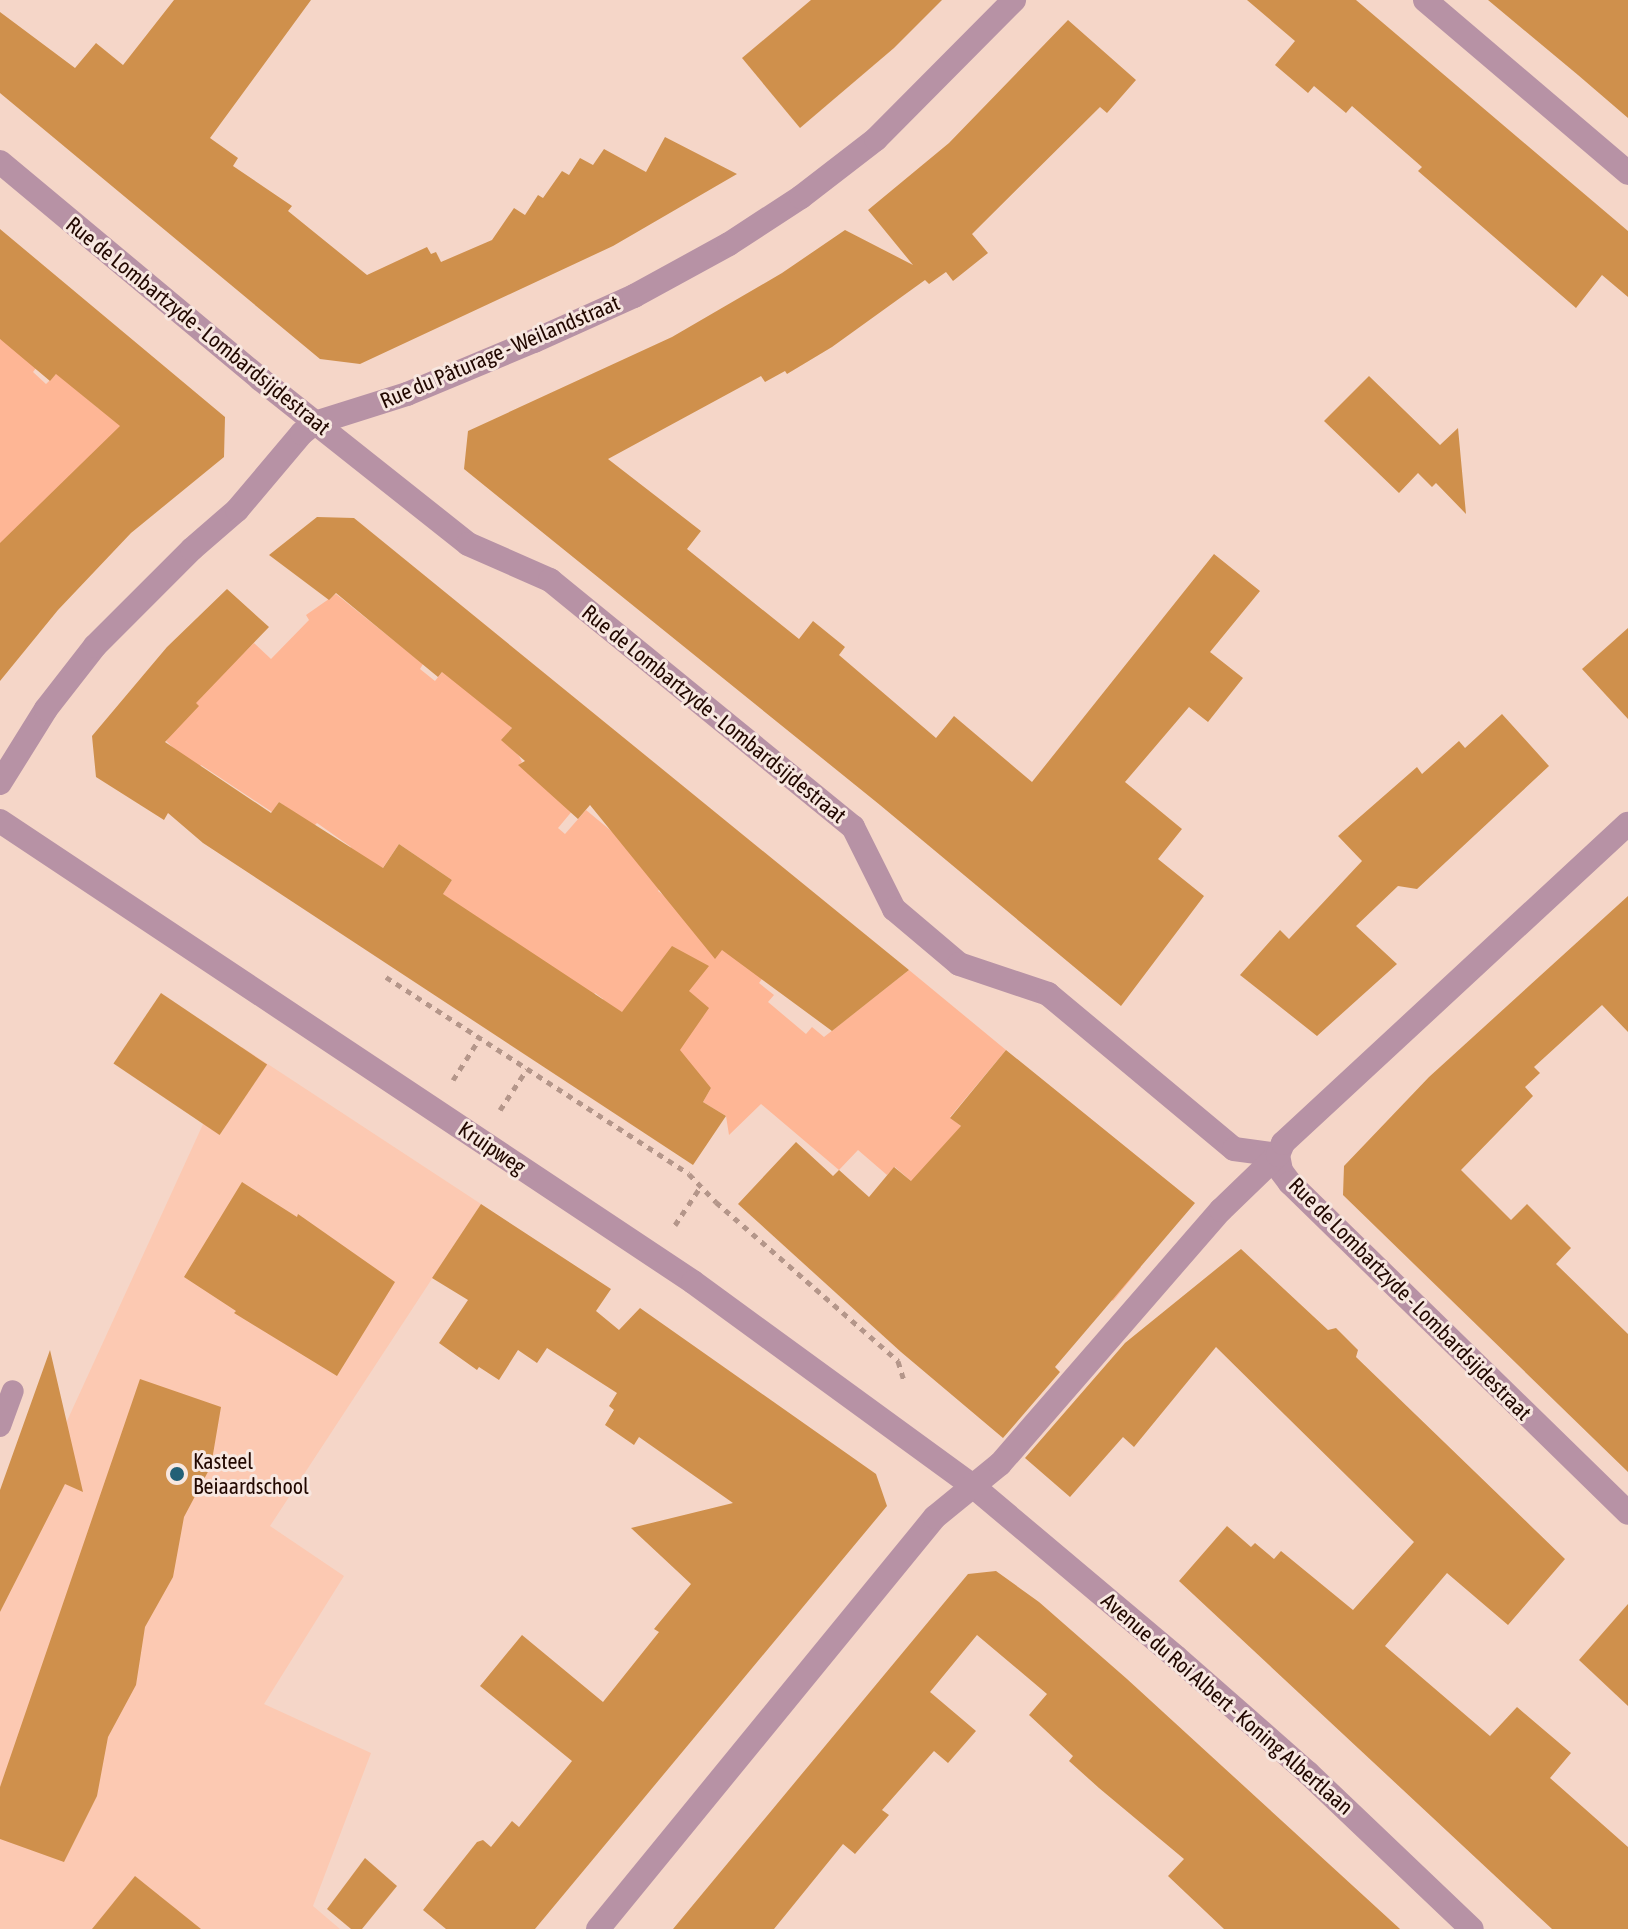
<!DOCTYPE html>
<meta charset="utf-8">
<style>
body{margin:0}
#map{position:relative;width:1628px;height:1929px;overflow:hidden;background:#f5d6c8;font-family:"Asap Condensed",sans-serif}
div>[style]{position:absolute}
.built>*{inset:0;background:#fcc9b2}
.green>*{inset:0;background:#feb695}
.building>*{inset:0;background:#cf904c;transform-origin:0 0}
.path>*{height:5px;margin-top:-2.5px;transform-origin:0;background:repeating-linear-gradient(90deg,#b4968a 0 6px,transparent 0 12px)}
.service>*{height:22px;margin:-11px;padding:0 11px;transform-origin:11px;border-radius:11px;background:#b792a5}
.minor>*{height:24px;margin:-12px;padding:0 12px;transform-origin:12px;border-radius:12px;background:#b792a5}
.tertiary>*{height:24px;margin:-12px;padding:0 12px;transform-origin:12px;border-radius:12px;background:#b792a5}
.dots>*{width:22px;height:22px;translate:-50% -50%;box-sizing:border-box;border:4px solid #f7e7e0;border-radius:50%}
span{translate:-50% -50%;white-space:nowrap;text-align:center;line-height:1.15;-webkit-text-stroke:6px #f7e7e0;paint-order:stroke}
.street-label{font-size:22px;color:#220800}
.poi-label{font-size:22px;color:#220800}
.left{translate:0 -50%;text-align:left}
</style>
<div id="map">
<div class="built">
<div style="clip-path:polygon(242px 1047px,481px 1204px,270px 1526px,344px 1576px,264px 1704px,371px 1753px,313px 1906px,340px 1929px,0 1929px,0 1612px,14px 1584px,67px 1421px,204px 1122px)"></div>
</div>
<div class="green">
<div style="clip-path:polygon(0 339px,42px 360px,33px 372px,46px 384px,57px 373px,98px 408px,151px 438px,0 556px)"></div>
<div style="clip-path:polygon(336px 594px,423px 664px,420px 669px,435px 681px,443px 671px,512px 728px,502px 740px,519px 756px,522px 762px,519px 765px,573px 810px,558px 828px,565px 834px,586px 810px,668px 878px,658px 891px,767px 972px,759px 983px,774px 995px,768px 1002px,806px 1034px,812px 1027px,824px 1037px,909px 970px,1006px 1050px,950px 1117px,985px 1147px,1078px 1214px,1141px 1267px,1113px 1301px,1058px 1254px,911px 1181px,895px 1167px,887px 1175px,858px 1150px,839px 1170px,761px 1104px,729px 1135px,726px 1116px,703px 1102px,711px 1088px,600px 1005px,603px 999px,595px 993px,589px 1001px,426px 920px,452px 880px,399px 844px,382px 869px,343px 860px,351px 847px,317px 823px,314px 826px,279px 802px,272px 812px,201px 765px,197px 770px,166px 741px,194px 701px,254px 643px,271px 659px,309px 620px,306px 615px)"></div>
</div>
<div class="building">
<div style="clip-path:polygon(174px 0,311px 0,210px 138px,238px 158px,233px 166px,292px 206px,288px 211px,367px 275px,427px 247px,431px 254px,436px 252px,441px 262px,492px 240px,514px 208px,525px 215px,538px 195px,543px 198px,562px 171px,569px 175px,580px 158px,593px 165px,604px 149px,646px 172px,665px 137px,737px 174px,613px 246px,360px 364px,320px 359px,0 93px,0 12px,75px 68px,96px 43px,123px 65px)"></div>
<div style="clip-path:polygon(811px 0,942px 0,894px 48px,800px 128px,742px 58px)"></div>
<div style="clip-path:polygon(1247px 0,1356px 0,1628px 231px,1628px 297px,1602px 275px,1576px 308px,1418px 171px,1422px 167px,1352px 106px,1346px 113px,1314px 86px,1308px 93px,1275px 65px,1295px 41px)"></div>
<div style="clip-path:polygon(1488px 0,1628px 0,1628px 118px,1578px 75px)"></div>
<div style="clip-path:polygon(1068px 20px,1136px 80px,1107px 113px,1100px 107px,972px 234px,988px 253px,953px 281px,946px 272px,929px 284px,925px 280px,832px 347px,787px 374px,785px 371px,765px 382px,761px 376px,608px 459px,701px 531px,687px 549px,799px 639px,813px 621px,845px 647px,839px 655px,936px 738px,954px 716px,1032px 782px,1214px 554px,1260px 591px,1210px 652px,1243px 678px,1208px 722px,1189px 707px,1125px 782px,1182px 829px,1158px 859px,1204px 896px,1121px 1006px,880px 805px,464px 469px,468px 431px,672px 337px,782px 273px,845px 230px,913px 265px,868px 210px,949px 143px)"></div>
<div style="clip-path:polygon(0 229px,225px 417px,224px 457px,131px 533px,58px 610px,0 681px,0 543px,120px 426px,56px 374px,50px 381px,0 339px)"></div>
<div style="clip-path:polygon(1369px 376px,1440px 445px,1458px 428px,1466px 514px,1436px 483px,1432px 487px,1418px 473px,1399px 493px,1324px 421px)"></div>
<div style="clip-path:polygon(317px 517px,354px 518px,909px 970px,832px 1031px,722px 950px,715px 959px,590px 805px,578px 819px,518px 765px,525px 761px,501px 740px,512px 728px,442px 672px,438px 677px,336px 593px,329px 600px,269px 555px)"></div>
<div style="clip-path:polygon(227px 589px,269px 627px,196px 703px,199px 706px,165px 742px,271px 813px,279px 802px,383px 868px,399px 844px,452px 880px,443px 894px,622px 1012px,672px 946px,709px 966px,689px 991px,709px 1008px,680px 1050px,711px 1088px,703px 1102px,726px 1116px,693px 1165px,203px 843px,168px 813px,164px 820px,96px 777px,92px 736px,167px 647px)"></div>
<div style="clip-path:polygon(1628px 628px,1628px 719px,1582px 669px)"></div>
<div style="clip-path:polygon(1502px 714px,1549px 766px,1417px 889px,1398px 886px,1356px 926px,1397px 964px,1317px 1036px,1240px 975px,1280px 930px,1289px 939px,1362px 861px,1338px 836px,1417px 767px,1422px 774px,1459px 741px,1465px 748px)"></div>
<div style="clip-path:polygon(1628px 896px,1628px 1032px,1602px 1005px,1534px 1067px,1540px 1073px,1525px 1087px,1533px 1096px,1461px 1170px,1511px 1220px,1527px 1204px,1571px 1248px,1556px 1264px,1628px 1334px,1628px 1472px,1343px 1195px,1344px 1166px,1429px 1077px)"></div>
<div style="left:161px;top:993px;width:128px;height:85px;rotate:34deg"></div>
<div style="clip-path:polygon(1006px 1050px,1195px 1203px,1055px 1367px,1060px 1372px,1003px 1438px,901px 1352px,738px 1204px,796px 1142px,833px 1176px,839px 1170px,869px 1197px,894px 1167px,911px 1181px,961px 1126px,950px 1118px)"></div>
<div style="clip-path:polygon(242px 1182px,297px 1217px,298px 1214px,395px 1282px,337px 1376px,234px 1313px,236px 1311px,184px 1277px)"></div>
<div style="clip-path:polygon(481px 1204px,611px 1289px,596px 1311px,619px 1330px,640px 1308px,876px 1474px,887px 1506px,535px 1929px,446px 1929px,423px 1910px,477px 1842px,483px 1840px,491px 1847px,512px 1821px,519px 1827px,572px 1761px,480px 1686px,522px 1635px,603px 1702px,659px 1632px,654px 1629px,691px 1584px,631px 1528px,733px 1503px,639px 1437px,634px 1445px,605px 1425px,614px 1410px,609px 1406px,617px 1393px,547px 1348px,537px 1363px,518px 1350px,499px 1380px,479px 1367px,477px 1370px,439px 1343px,468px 1300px,432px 1278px)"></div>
<div style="clip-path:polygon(1241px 1249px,1328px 1330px,1336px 1328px,1358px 1350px,1356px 1357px,1565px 1559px,1508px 1625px,1447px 1573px,1385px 1646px,1490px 1736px,1517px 1707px,1571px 1753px,1550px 1778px,1628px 1847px,1628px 1929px,1552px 1929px,1179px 1581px,1227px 1526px,1251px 1547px,1255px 1543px,1274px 1559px,1281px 1551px,1353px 1610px,1414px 1542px,1216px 1347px,1134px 1447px,1123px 1437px,1070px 1497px,1025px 1458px,1125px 1343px)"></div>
<div style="clip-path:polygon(50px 1350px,83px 1492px,65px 1484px,0 1612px,0 1490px)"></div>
<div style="clip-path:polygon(140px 1379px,221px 1407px,211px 1466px,184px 1517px,173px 1577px,145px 1627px,136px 1685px,108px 1737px,97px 1796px,64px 1862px,0 1839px,0 1787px)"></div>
<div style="clip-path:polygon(996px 1571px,1039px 1602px,1127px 1679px,1400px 1929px,1224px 1929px,1168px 1876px,1184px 1859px,1099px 1788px,1069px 1761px,1073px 1756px,1029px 1715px,1047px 1694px,977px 1635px,930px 1692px,976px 1731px,948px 1763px,934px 1751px,882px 1810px,889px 1815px,855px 1854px,843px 1844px,774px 1929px,673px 1929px,968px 1574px)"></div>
<div style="clip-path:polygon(1628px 1604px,1628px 1706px,1579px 1660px)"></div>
<div style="clip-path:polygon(365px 1858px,397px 1886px,362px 1929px,351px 1929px,327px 1909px)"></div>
<div style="clip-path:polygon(135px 1876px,201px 1929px,92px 1929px)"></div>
</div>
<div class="path">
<div style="left:386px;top:977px;width:361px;rotate:33deg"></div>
<div style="left:689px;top:1174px;width:39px;rotate:46deg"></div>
<div style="left:716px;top:1202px;width:242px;rotate:41.1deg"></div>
<div style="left:898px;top:1361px;width:21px;rotate:73deg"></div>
<div style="left:453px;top:1080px;width:50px;rotate:-57.3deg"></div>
<div style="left:500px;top:1110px;width:49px;rotate:-56.6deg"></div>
<div style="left:675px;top:1225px;width:47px;rotate:-56.3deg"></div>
</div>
<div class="service">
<div style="left:0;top:1426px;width:37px;rotate:-70deg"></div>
</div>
<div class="minor">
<div style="left:1425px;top:0;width:267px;rotate:40.4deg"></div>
<div style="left:0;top:162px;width:339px;rotate:39.8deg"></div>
<div style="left:260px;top:379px;width:265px;rotate:38.4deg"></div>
<div style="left:468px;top:544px;width:90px;rotate:23.7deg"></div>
<div style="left:550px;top:580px;width:391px;rotate:39.2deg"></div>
<div style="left:853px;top:827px;width:92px;rotate:63.4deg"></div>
<div style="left:894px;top:909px;width:85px;rotate:40.2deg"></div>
<div style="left:959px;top:964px;width:94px;rotate:18.6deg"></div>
<div style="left:1048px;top:994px;width:242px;rotate:39.8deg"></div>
<div style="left:1234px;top:1149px;width:44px;rotate:7.8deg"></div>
<div style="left:0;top:821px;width:832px;rotate:33.63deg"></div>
<div style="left:693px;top:1282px;width:348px;rotate:36.1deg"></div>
<div style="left:974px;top:1487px;width:264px;rotate:40.1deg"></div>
<div style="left:1176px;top:1657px;width:176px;rotate:41.3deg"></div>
<div style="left:1308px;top:1773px;width:226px;rotate:43.6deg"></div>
<div style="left:1278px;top:1155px;width:16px;rotate:79deg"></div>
<div style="left:1281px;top:1171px;width:15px;rotate:53deg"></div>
<div style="left:1290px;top:1183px;width:472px;rotate:44.3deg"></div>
<div style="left:598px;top:1929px;width:532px;rotate:-50.72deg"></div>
<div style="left:935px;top:1517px;width:84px;rotate:-39.2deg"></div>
<div style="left:1000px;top:1464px;width:337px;rotate:-49deg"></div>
<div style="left:1221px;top:1210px;width:79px;rotate:-44deg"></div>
<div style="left:1278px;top:1155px;width:13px;rotate:-67deg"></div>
<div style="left:1283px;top:1143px;width:470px;rotate:-42.8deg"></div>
</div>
<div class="tertiary">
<div style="left:0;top:783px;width:87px;rotate:-58.1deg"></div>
<div style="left:46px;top:709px;width:80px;rotate:-52.1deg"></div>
<div style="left:95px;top:646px;width:137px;rotate:-45deg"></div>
<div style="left:192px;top:549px;width:60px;rotate:-40.9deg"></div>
<div style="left:237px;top:510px;width:101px;rotate:-49.8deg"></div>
<div style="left:302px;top:433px;width:16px;rotate:-38deg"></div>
<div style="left:315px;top:423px;width:96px;rotate:-17.5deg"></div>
<div style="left:407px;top:394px;width:138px;rotate:-22.7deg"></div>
<div style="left:534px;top:341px;width:110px;rotate:-24.2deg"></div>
<div style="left:634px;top:296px;width:108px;rotate:-28.7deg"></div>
<div style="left:729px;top:244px;width:86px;rotate:-33.1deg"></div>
<div style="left:801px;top:197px;width:95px;rotate:-37.7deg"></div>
<div style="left:876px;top:139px;width:196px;rotate:-45.2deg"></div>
</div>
<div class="dots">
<div style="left:177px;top:1474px;background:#226076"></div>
</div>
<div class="street-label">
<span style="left:198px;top:326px;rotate:39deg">Rue de Lombartzyde - Lombardsijdestraat</span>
<span style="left:500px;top:352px;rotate:-23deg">Rue du Pâturage - Weilandstraat</span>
<span style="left:714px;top:714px;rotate:39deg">Rue de Lombartzyde - Lombardsijdestraat</span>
<span style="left:492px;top:1148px;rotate:34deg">Kruipweg</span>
<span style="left:1410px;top:1299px;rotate:45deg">Rue de Lombartzyde - Lombardsijdestraat</span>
<span style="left:1227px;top:1704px;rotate:41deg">Avenue du Roi Albert - Koning Albertlaan</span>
</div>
<div class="poi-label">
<span class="left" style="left:193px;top:1474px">Kasteel<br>Beiaardschool</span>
</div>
</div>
